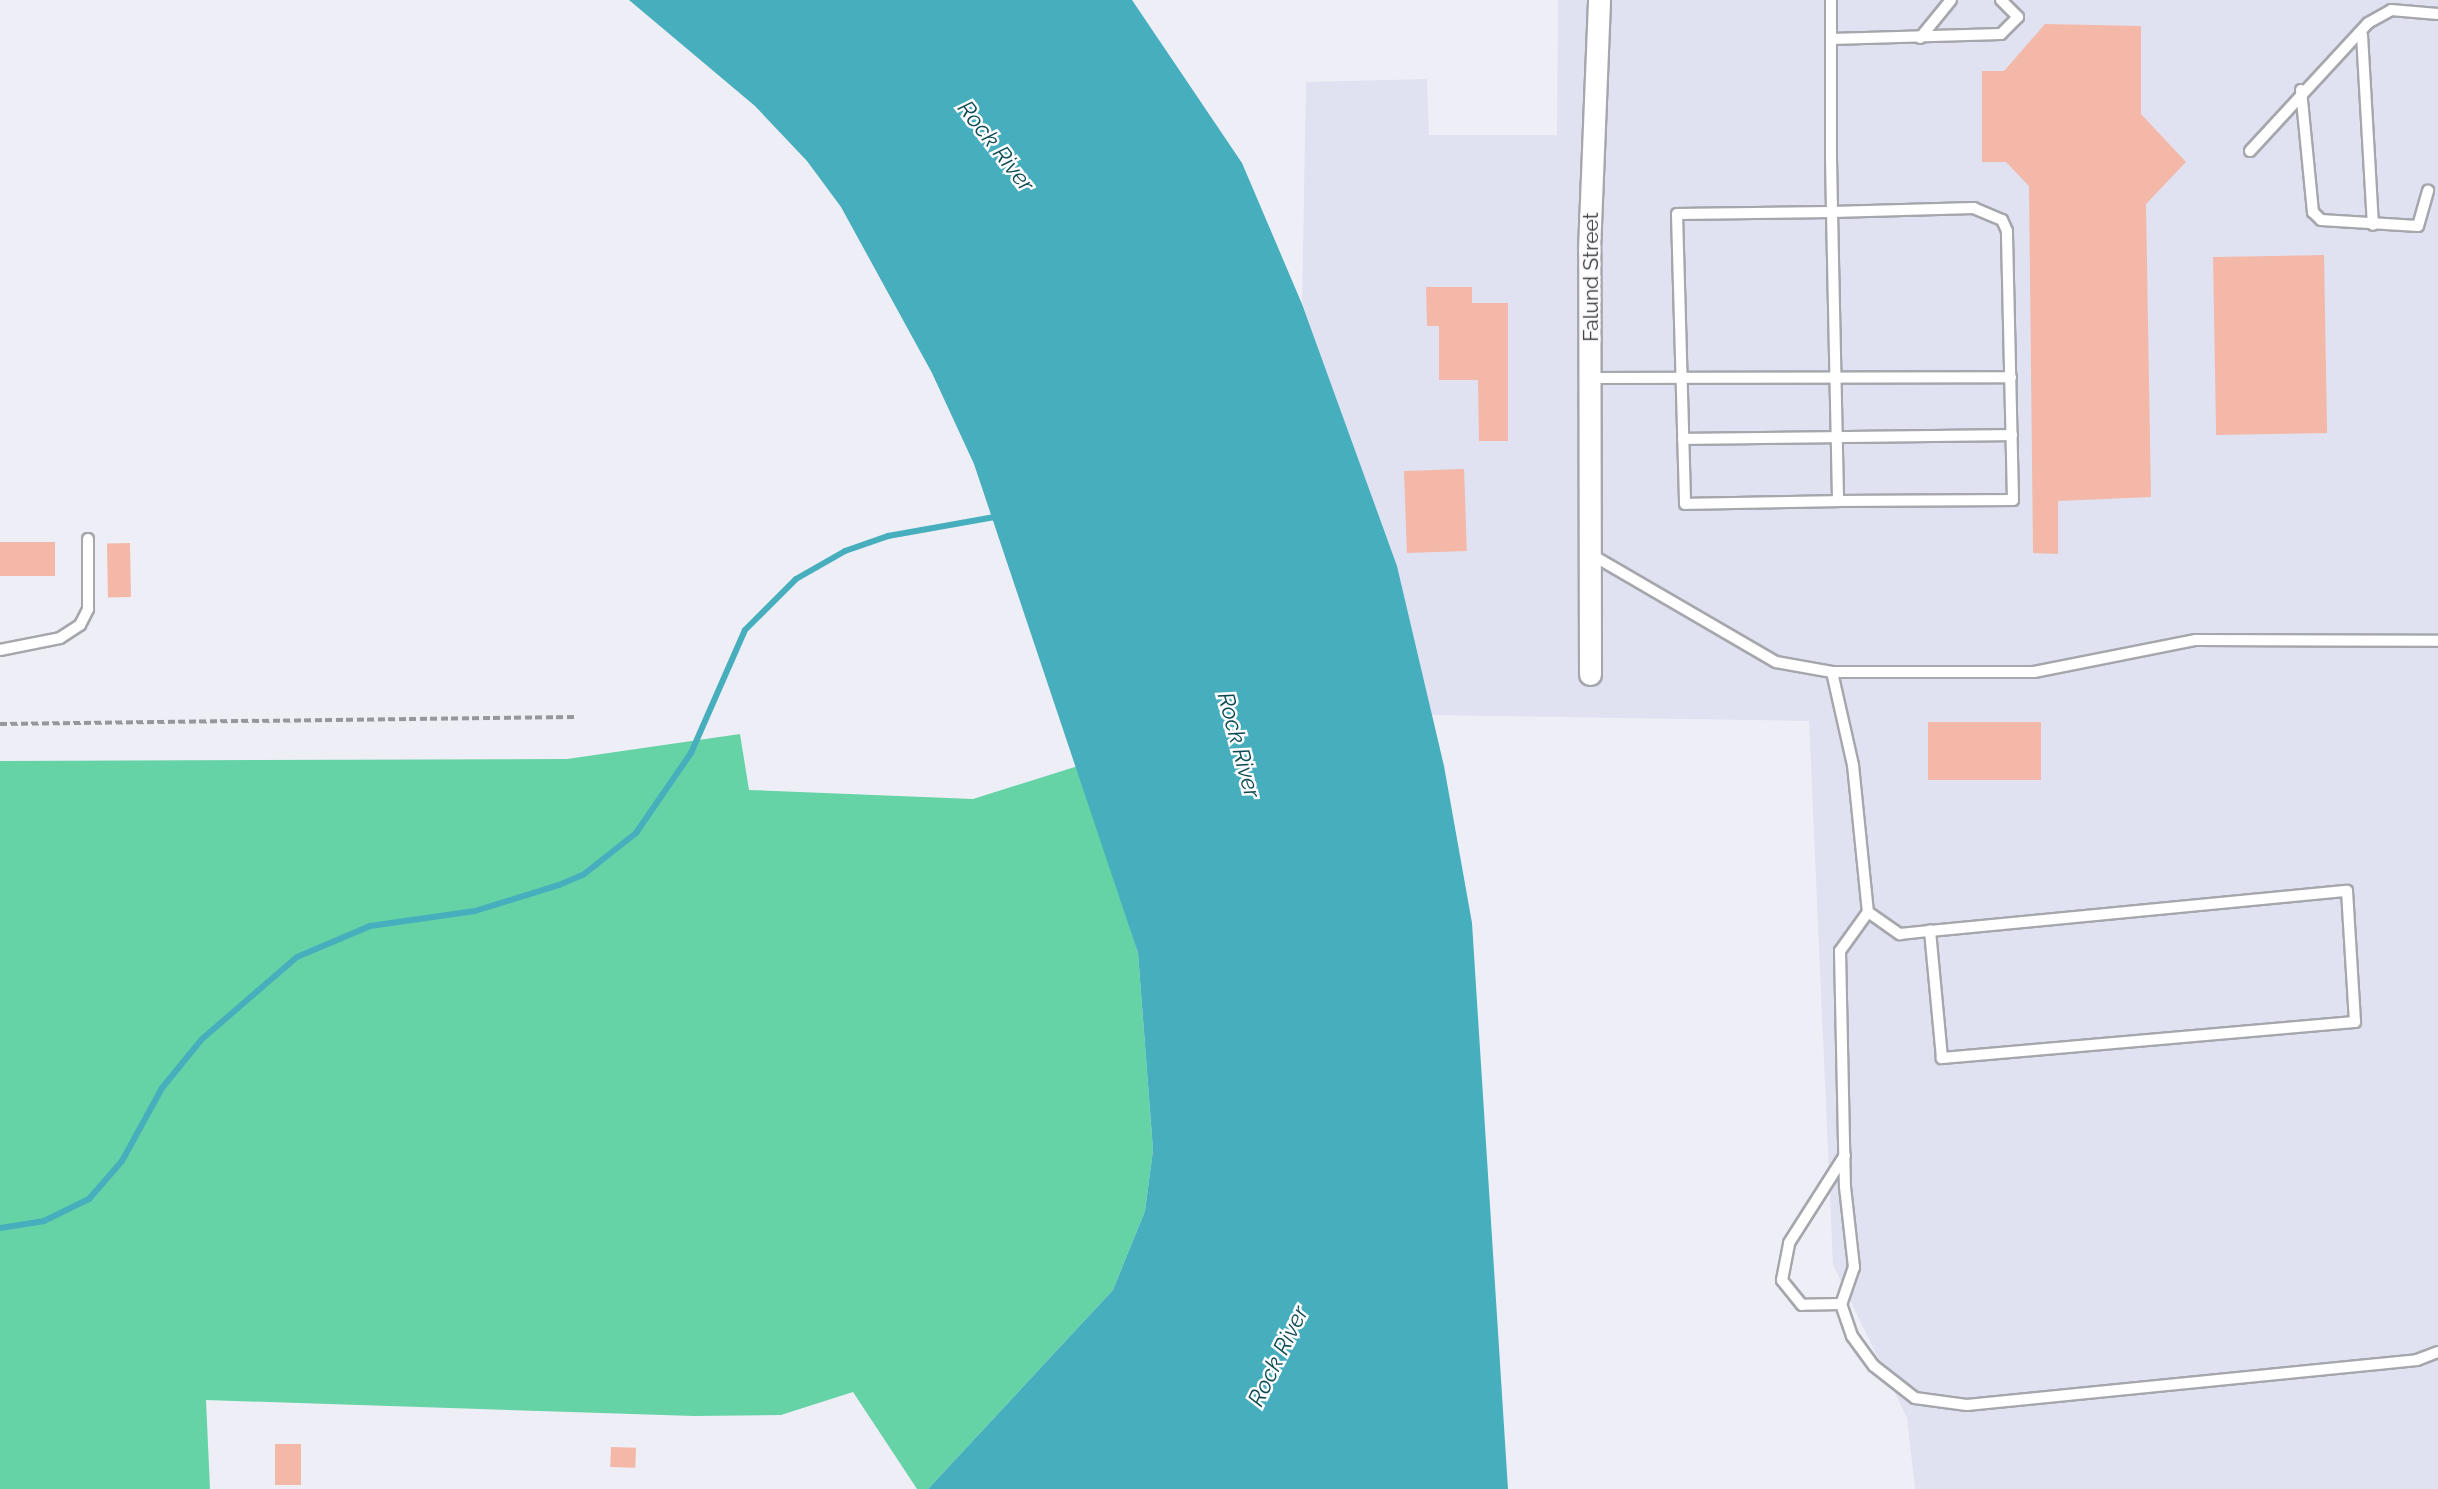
<!DOCTYPE html>
<style>
body{margin:0}
#map{position:relative;width:2438px;height:1489px;overflow:hidden;background:#eeeff6;font-family:Raleway,sans-serif}
div>[style]{position:absolute}
.built>*{inset:0;background:#e1e2f1}
.forest>*{inset:0;background:#66d3a6}
.water>*{inset:0;background:#47aebd}
.stream>*{height:6px;margin:-3px;padding:0 3px;transform-origin:3px;border-radius:3px;background:#47aebd}
.building>*{inset:0;background:#f3b8a8;transform-origin:0 0}
.path>*{height:3.5px;margin-top:-1.75px;transform-origin:0;background:repeating-linear-gradient(90deg,#96979c 0 7px,transparent 0 10.5px)}
.roads{filter:drop-shadow(2px 0 #a6a7ad) drop-shadow(-2px 0 #a6a7ad) drop-shadow(0 2px #a6a7ad) drop-shadow(0 -2px #a6a7ad)}
.lane>*{height:10px;margin:-5px;padding:0 5px;transform-origin:5px;border-radius:5px;background:#fff}
.street>*{height:21px;margin:-10.5px;padding:0 10.5px;transform-origin:10.5px;border-radius:10.5px;background:#fff}
span{translate:-50% -50%;white-space:nowrap;text-align:center;line-height:1.15;-webkit-text-stroke:5px #fcfcfe;paint-order:stroke}
.street-label{font-size:21px;color:#39393c}
.water-label{font-size:23px;color:#0d4b53;font-style:italic}
</style>
<div id="map">
<div class="built">
<div style="clip-path:polygon(1558px 0,2438px 0,2438px 1489px,1915px 1489px,1907px 1418px,1833px 1265px,1809px 721px,1432px 715px,1397px 566px,1302px 304px,1306px 82px,1427px 79px,1429px 135px,1557px 135px)"></div>
</div>
<div class="forest">
<div style="clip-path:polygon(740px 734px,749px 790px,973px 799px,1078px 766px,1138px 953px,1153px 1150px,1145px 1211px,1113px 1290px,928px 1489px,917px 1489px,853px 1392px,781px 1415px,694px 1416px,206px 1400px,210px 1489px,0 1489px,0 761px,567px 759px)"></div>
</div>
<div class="water">
<div style="clip-path:polygon(629px 0,1132px 0,1242px 163px,1302px 304px,1397px 566px,1444px 766px,1472px 923px,1508px 1489px,928px 1489px,1113px 1290px,1145px 1211px,1153px 1150px,1138px 953px,974px 464px,932px 373px,841px 207px,807px 161px,755px 106px)"></div>
</div>
<div class="stream">
<div style="left:0;top:1228px;width:45px;rotate:-9deg"></div>
<div style="left:44px;top:1221px;width:50px;rotate:-26.1deg"></div>
<div style="left:89px;top:1199px;width:50px;rotate:-49deg"></div>
<div style="left:122px;top:1161px;width:83px;rotate:-61.3deg"></div>
<div style="left:162px;top:1088px;width:63px;rotate:-50.8deg"></div>
<div style="left:202px;top:1039px;width:125px;rotate:-40.8deg"></div>
<div style="left:297px;top:957px;width:79px;rotate:-23deg"></div>
<div style="left:370px;top:926px;width:106px;rotate:-8.1deg"></div>
<div style="left:475px;top:911px;width:88px;rotate:-17.2deg"></div>
<div style="left:559px;top:885px;width:26px;rotate:-23deg"></div>
<div style="left:583px;top:875px;width:68px;rotate:-38.4deg"></div>
<div style="left:636px;top:833px;width:97px;rotate:-55.5deg"></div>
<div style="left:691px;top:753px;width:134px;rotate:-66.3deg"></div>
<div style="left:745px;top:630px;width:72px;rotate:-45deg"></div>
<div style="left:796px;top:579px;width:56px;rotate:-29.7deg"></div>
<div style="left:845px;top:551px;width:46px;rotate:-19.2deg"></div>
<div style="left:888px;top:536px;width:114px;rotate:-10.1deg"></div>
</div>
<div class="building">
<div style="clip-path:polygon(2045px 24px,2141px 26px,2141px 114px,2186px 162px,2146px 204px,2151px 497px,2058px 501px,2058px 554px,2033px 553px,2029px 186px,2006px 162px,1982px 162px,1982px 71px,2004px 71px)"></div>
<div style="left:2324px;top:255px;width:178px;height:111px;rotate:89deg"></div>
<div style="clip-path:polygon(1426px 287px,1472px 287px,1472px 303px,1508px 303px,1508px 441px,1479px 441px,1478px 380px,1439px 380px,1439px 326px,1427px 326px)"></div>
<div style="left:1464px;top:469px;width:82px;height:60px;rotate:88deg"></div>
<div style="left:55px;top:542px;width:34px;height:55px;rotate:90deg"></div>
<div style="left:130px;top:543px;width:54px;height:23px;rotate:89deg"></div>
<div style="left:2041px;top:722px;width:58px;height:113px;rotate:90deg"></div>
<div style="left:275px;top:1444px;width:26px;height:41px"></div>
<div style="left:611px;top:1447px;width:25px;height:20px;rotate:2deg"></div>
</div>
<div class="path">
<div style="left:0;top:724px;width:576px;rotate:-0.7deg"></div>
</div>
<div class="roads">
<div class="lane">
<div style="left:1831px;top:0;width:158px;rotate:90deg"></div>
<div style="left:1831px;top:158px;width:54px;rotate:88.9deg"></div>
<div style="left:1832px;top:212px;width:289px;rotate:88.8deg"></div>
<div style="left:1838px;top:501px;width:175px;rotate:-0.3deg"></div>
<div style="left:2013px;top:500px;width:269px;rotate:-91.3deg"></div>
<div style="left:2007px;top:231px;width:12px;rotate:-114deg"></div>
<div style="left:2002px;top:220px;width:30px;rotate:-157deg"></div>
<div style="left:1974px;top:208px;width:142px;rotate:178.4deg"></div>
<div style="left:1832px;top:212px;width:155px;rotate:179.3deg"></div>
<div style="left:1677px;top:214px;width:290px;rotate:88.4deg"></div>
<div style="left:1685px;top:504px;width:153px;rotate:-1.1deg"></div>
<div style="left:2362px;top:35px;width:190px;rotate:86.7deg"></div>
<div style="left:1920px;top:38px;width:49px;rotate:-50.8deg"></div>
<div style="left:1831px;top:39px;width:170px;rotate:-1.7deg"></div>
<div style="left:2001px;top:34px;width:24px;rotate:-45deg"></div>
<div style="left:2018px;top:17px;width:24px;rotate:-135deg"></div>
<div style="left:2301px;top:90px;width:123px;rotate:84.4deg"></div>
<div style="left:2313px;top:212px;width:11px;rotate:45deg"></div>
<div style="left:2321px;top:220px;width:97px;rotate:3.5deg"></div>
<div style="left:2418px;top:226px;width:37px;rotate:-74deg"></div>
<div style="left:2250px;top:151px;width:174px;rotate:-47.3deg"></div>
<div style="left:2368px;top:23px;width:26px;rotate:-29deg"></div>
<div style="left:2391px;top:10px;width:47px;rotate:4.9deg"></div>
<div style="left:1590px;top:378px;width:421px;rotate:-0.1deg"></div>
<div style="left:1683px;top:439px;width:329px;rotate:-0.7deg"></div>
<div style="left:1592px;top:555px;width:213px;rotate:30.2deg"></div>
<div style="left:1776px;top:662px;width:57px;rotate:10.1deg"></div>
<div style="left:1832px;top:672px;width:202px"></div>
<div style="left:2034px;top:672px;width:165px;rotate:-11.2deg"></div>
<div style="left:2196px;top:640px;width:242px;rotate:0.2deg"></div>
<div style="left:0;top:650px;width:61px;rotate:-11.3deg"></div>
<div style="left:60px;top:638px;width:24px;rotate:-33deg"></div>
<div style="left:80px;top:625px;width:18px;rotate:-63deg"></div>
<div style="left:88px;top:609px;width:70px;rotate:-90deg"></div>
<div style="left:1832px;top:672px;width:95px;rotate:77.3deg"></div>
<div style="left:1853px;top:765px;width:148px;rotate:84.2deg"></div>
<div style="left:1868px;top:912px;width:48px;rotate:125.7deg"></div>
<div style="left:1840px;top:951px;width:236px;rotate:88.8deg"></div>
<div style="left:1845px;top:1187px;width:81px;rotate:83.6deg"></div>
<div style="left:1854px;top:1267px;width:39px;rotate:109deg"></div>
<div style="left:1841px;top:1304px;width:34px;rotate:71deg"></div>
<div style="left:1852px;top:1336px;width:37px;rotate:54deg"></div>
<div style="left:1874px;top:1366px;width:52px;rotate:38deg"></div>
<div style="left:1915px;top:1398px;width:52px;rotate:7.7deg"></div>
<div style="left:1967px;top:1405px;width:452px;rotate:-5.7deg"></div>
<div style="left:2417px;top:1360px;width:22px;rotate:-21deg"></div>
<div style="left:1868px;top:912px;width:39px;rotate:35deg"></div>
<div style="left:1900px;top:934px;width:30px;rotate:-6deg"></div>
<div style="left:1930px;top:931px;width:419px;rotate:-5.5deg"></div>
<div style="left:2347px;top:891px;width:131px;rotate:86.5deg"></div>
<div style="left:2355px;top:1022px;width:415px;rotate:175deg"></div>
<div style="left:1942px;top:1058px;width:128px;rotate:-95.4deg"></div>
<div style="left:1841px;top:1304px;width:39px;rotate:179deg"></div>
<div style="left:1802px;top:1305px;width:32px;rotate:-129deg"></div>
<div style="left:1782px;top:1280px;width:38px;rotate:-79deg"></div>
<div style="left:1789px;top:1243px;width:104px;rotate:-57.5deg"></div>
</div>
<div class="street">
<div style="left:1590px;top:674px;width:424px;rotate:-90.1deg"></div>
<div style="left:1589px;top:250px;width:250px;rotate:-87.7deg"></div>
</div>
</div>
<div class="street-label">
<span style="left:1591px;top:277px;rotate:-90deg">Falund Street</span>
</div>
<div class="water-label">
<span style="left:996px;top:146px;rotate:52deg">Rock River</span>
<span style="left:1239px;top:745px;rotate:75deg">Rock River</span>
<span style="left:1278px;top:1356px;rotate:-64deg">Rock River</span>
</div>
</div>
